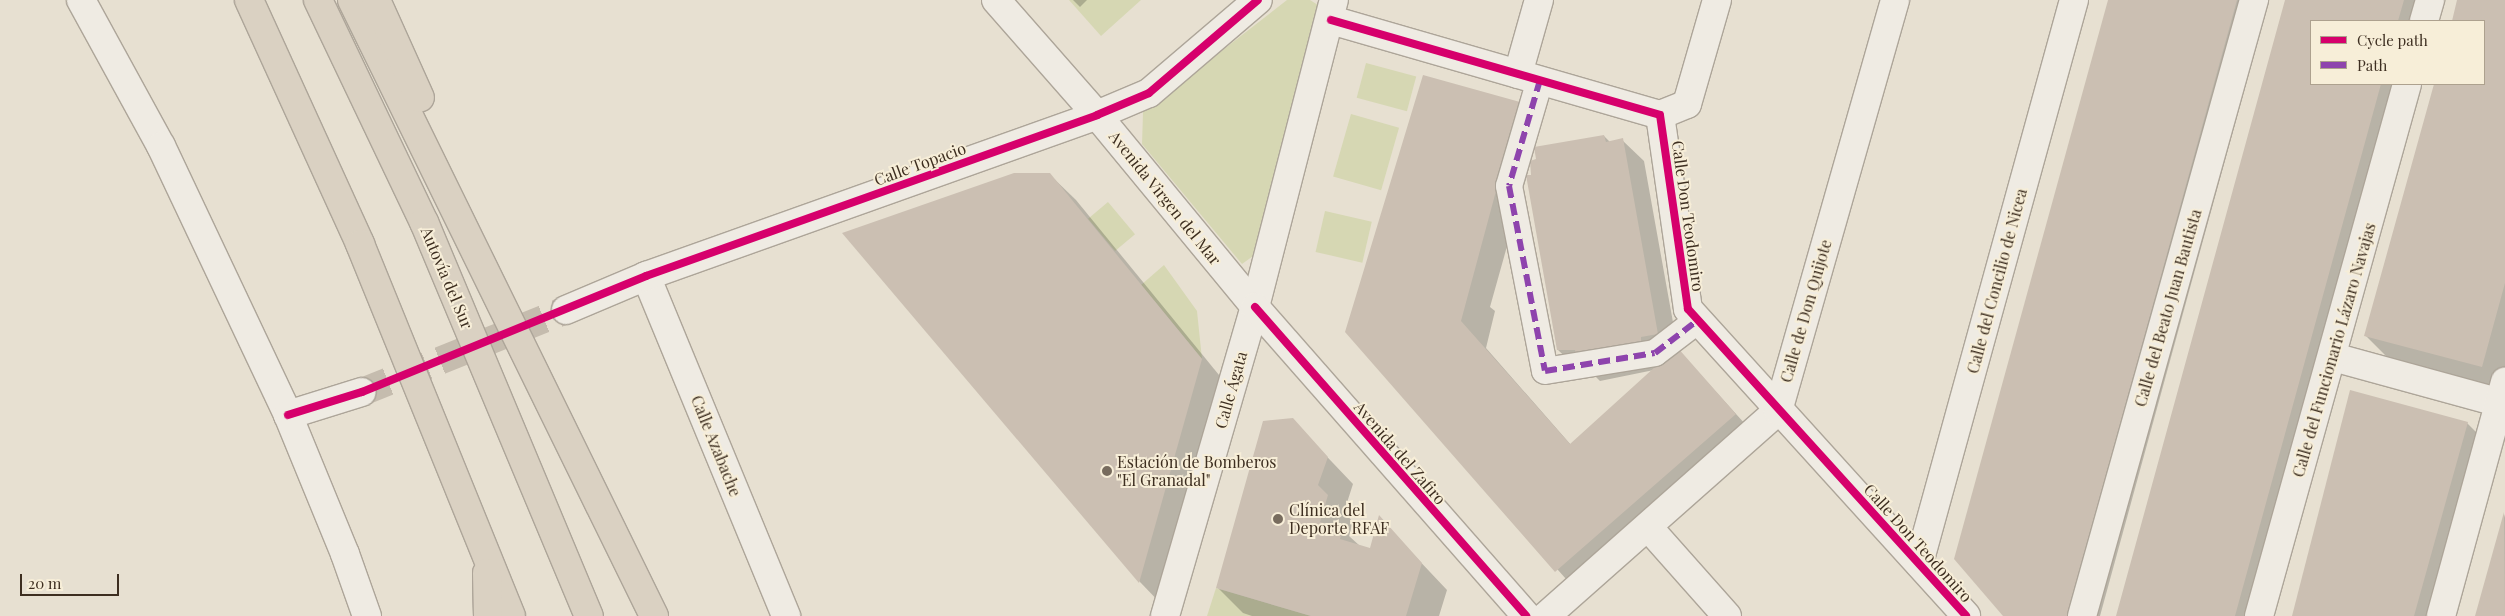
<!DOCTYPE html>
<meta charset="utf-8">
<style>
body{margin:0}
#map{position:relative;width:2505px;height:616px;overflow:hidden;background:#e7e0d1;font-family:"Playfair Display",serif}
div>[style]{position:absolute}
.green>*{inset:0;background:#d6d7b3;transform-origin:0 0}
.shadow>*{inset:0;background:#0003}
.building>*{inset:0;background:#cbbfb2}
.minor-tunnel>*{height:28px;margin-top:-14px;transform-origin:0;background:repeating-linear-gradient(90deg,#c5bcae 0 28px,transparent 0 42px)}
.roads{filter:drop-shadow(1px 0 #ada599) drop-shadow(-1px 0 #ada599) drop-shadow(0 1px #ada599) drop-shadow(0 -1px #ada599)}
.pedestrian>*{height:26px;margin:-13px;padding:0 13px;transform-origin:13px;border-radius:13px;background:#efebe3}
.minor>*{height:28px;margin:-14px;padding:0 14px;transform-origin:14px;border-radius:14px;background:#efebe3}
.tertiary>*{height:28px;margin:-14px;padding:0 14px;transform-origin:14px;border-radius:14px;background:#efebe3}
.secondary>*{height:28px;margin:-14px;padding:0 14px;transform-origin:14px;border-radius:14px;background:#efebe3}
.motorway>*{height:28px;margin:-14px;padding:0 14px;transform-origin:14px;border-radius:14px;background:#dad1c2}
.quiet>*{height:6px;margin-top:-3px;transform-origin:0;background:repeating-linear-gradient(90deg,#8e44ad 0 12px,transparent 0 18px)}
.cycleway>*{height:8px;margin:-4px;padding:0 4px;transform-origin:4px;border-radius:4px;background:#d6006c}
.dots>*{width:14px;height:14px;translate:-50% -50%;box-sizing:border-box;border:2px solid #f7eed8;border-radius:50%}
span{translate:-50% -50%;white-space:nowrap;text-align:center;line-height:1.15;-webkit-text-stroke:4px #f7eed8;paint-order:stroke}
.street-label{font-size:16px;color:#3d2e20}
.poi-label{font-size:16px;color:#3d2e20}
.left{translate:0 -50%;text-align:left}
.legend{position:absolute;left:2310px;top:20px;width:175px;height:65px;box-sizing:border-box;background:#f7eed8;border:1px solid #ada18e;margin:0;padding:6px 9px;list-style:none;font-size:15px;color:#3d2e20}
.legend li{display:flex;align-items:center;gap:10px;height:25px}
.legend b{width:25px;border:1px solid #ada18e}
.scale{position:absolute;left:20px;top:574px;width:99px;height:22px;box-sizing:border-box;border:2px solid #3d2e20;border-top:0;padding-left:6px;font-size:15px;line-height:18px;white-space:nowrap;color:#3d2e20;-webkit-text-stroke:4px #f7eed8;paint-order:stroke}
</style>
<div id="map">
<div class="green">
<div style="clip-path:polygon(1069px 0,1141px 0,1101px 36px)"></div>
<div style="clip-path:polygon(1287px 0,1310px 0,1326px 10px,1267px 246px,1242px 264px,1142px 144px,1143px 112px)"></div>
<div style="left:1366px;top:63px;width:52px;height:36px;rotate:15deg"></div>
<div style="left:1351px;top:114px;width:50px;height:65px;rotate:16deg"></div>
<div style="left:1108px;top:202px;width:42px;height:26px;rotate:50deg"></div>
<div style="left:1325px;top:211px;width:48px;height:42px;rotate:13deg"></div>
<div style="clip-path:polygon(1164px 265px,1197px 311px,1202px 359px,1141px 285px)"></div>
<div style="clip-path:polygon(1216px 588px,1311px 616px,1207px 616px)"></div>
</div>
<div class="shadow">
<div style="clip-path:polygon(1073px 0,1087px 0,1080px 7px)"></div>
<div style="clip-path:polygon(2109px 0,2269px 0,2100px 616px,2004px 616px)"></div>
<div style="clip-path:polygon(2286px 0,2437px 0,2431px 21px,2311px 21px,2311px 84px,2414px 84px,2268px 616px,2117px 616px)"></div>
<div style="clip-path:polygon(2459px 0,2505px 0,2505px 391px,2392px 362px,2366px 336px,2436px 84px,2484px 84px,2484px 21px,2453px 21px)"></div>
<div style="clip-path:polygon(1519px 103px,1541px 125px,1490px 307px,1495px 311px,1486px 348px,1571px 445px,1654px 370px,1600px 381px,1591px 372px,1580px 371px,1558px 350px,1532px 176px,1604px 136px,1610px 142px,1622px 140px,1644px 161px,1678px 350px,1756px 436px,1582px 597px,1346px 332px)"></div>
<div style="clip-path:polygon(1049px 174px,1076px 200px,1228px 386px,1165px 608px,1140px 582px,844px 234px)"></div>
<div style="clip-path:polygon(1292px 420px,1353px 484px,1344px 512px,1353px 522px,1349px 536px,1360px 546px,1371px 549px,1379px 518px,1447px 590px,1439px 616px,1252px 616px,1243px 613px,1217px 587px)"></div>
<div style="clip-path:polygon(2467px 423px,2493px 449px,2447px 616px,2294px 616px)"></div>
<div style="clip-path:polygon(2505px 514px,2505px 616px,2477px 616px)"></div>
</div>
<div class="building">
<div style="clip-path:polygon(2108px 0,2237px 0,2067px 616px,2003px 616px,1954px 559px)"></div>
<div style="clip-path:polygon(2285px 0,2404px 0,2398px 21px,2311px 21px,2311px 84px,2381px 84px,2235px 616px,2116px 616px)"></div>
<div style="clip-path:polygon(2457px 0,2505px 0,2505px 283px,2482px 367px,2364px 336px,2434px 84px,2484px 84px,2484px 21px,2452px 21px)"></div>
<div style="clip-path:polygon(1423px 75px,1520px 102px,1461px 321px,1570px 444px,1677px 347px,1736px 414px,1555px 572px,1345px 332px)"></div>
<div style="clip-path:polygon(1604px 135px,1606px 142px,1623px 138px,1658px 334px,1641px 337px,1641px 346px,1577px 359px,1575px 350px,1557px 350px,1526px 175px,1531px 175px,1530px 161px,1536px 159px,1534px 147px)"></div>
<div style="clip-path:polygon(1014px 173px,1050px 173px,1202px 359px,1139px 583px,842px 233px)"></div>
<div style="clip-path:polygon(2350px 390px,2468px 422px,2414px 616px,2292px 616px)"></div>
<div style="clip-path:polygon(1293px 418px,1328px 457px,1318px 485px,1328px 495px,1320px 522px,1343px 528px,1340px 539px,1370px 548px,1379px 515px,1422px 563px,1406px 616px,1311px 616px,1216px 588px,1263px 421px)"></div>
<div style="clip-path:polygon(2504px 512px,2505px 616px,2475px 616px)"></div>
</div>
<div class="minor-tunnel">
<div style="left:362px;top:392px;width:220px;rotate:-21.9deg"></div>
</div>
<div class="roads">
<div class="pedestrian">
<div style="left:1540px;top:80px;width:110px;rotate:106.3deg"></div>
<div style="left:1509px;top:186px;width:188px;rotate:79deg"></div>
<div style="left:1545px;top:371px;width:111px;rotate:-9.3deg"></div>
<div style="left:1655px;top:353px;width:54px;rotate:-37.5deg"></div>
</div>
<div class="minor">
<div style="left:1331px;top:20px;width:342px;rotate:16.1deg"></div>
<div style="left:1660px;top:115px;width:196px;rotate:81.8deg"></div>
<div style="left:1688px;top:309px;width:414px;rotate:47.8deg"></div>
<div style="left:2424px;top:21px;width:22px;rotate:-74deg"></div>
<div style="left:1518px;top:74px;width:77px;rotate:-74.2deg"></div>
<div style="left:1660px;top:115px;width:29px;rotate:-22deg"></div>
<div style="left:1687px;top:104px;width:108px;rotate:-73.9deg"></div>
<div style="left:646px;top:276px;width:368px;rotate:67.6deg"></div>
<div style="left:566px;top:310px;width:87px;rotate:-23deg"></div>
<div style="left:646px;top:276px;width:479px;rotate:-19.6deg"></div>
<div style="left:1097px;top:115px;width:56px;rotate:-22.9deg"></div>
<div style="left:1149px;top:93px;width:143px;rotate:-40.5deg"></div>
<div style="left:2333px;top:357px;width:178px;rotate:15.3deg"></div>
<div style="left:288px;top:415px;width:77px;rotate:-17.3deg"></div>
<div style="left:1648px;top:527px;width:119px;rotate:48.4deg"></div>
<div style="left:1919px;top:563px;width:584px;rotate:-74.61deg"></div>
<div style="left:1546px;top:616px;width:310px;rotate:-41.5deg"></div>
<div style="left:1778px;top:411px;width:427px;rotate:-74.1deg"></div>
<div style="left:2082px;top:616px;width:640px;rotate:-74.4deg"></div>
<div style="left:2259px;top:616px;width:552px;rotate:-74.45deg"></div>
<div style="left:2441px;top:616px;width:243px;rotate:-74.7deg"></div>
</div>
<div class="tertiary">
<div style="left:81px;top:0;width:166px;rotate:61.3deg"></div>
<div style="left:161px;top:146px;width:297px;rotate:64.7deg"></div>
<div style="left:288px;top:415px;width:150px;rotate:67.7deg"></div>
<div style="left:345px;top:554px;width:66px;rotate:70.5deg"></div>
<div style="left:1165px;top:616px;width:322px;rotate:-73.8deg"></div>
<div style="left:1255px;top:307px;width:317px;rotate:-75.6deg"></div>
</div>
<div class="secondary">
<div style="left:996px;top:0;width:153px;rotate:48.7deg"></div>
<div style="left:1097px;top:115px;width:249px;rotate:50.5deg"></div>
<div style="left:1255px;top:307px;width:411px;rotate:48.7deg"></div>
</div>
<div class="motorway">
<div style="left:249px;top:0;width:268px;rotate:65.5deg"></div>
<div style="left:360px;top:244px;width:401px;rotate:67.9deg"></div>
<div style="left:318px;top:0;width:246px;rotate:64.5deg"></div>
<div style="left:424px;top:222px;width:427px;rotate:67.3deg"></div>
<div style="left:352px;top:0;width:686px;rotate:63.88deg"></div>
<div style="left:376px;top:0;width:107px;rotate:65.8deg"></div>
<div style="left:487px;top:573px;width:43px;rotate:88.7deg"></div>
</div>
</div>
<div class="quiet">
<div style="left:1540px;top:80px;width:110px;rotate:106.3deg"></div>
<div style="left:1509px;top:186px;width:188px;rotate:79deg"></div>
<div style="left:1545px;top:371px;width:111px;rotate:-9.3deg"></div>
<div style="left:1655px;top:353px;width:54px;rotate:-37.5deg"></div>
</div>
<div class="cycleway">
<div style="left:1331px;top:20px;width:342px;rotate:16.1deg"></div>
<div style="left:1660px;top:115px;width:196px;rotate:81.8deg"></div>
<div style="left:1688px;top:309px;width:414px;rotate:47.8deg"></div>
<div style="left:1255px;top:307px;width:411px;rotate:48.7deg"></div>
<div style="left:288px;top:415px;width:77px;rotate:-17.3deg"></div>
<div style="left:362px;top:392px;width:307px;rotate:-22.2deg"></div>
<div style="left:646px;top:276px;width:479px;rotate:-19.6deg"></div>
<div style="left:1097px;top:115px;width:56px;rotate:-22.9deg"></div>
<div style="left:1149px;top:93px;width:143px;rotate:-40.5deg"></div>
</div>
<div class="dots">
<div style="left:1107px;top:471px;background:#786c5e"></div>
<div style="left:1278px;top:519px;background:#786c5e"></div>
</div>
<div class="street-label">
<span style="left:920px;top:164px;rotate:-20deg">Calle Topacio</span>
<span style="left:1165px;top:198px;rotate:51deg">Avenida Virgen del Mar</span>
<span style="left:1688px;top:216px;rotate:82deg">Calle Don Teodomiro</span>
<span style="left:447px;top:278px;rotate:67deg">Autovía del Sur</span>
<span style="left:1997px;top:281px;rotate:-75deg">Calle del Concilio de Nicea</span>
<span style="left:2168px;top:308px;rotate:-74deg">Calle del Beato Juan Bautista</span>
<span style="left:1806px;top:311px;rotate:-74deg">Calle de Don Quijote</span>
<span style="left:2334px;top:350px;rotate:-74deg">Calle del Funcionario Lázaro Navajas</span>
<span style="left:1231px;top:390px;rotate:-74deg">Calle Ágata</span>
<span style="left:716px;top:446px;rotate:68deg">Calle Azabache</span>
<span style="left:1400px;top:453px;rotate:49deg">Avenida del Zafiro</span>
<span style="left:1918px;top:543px;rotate:48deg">Calle Don Teodomiro</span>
</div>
<div class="poi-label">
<span class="left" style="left:1117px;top:471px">Estación de Bomberos<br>"El Granadal"</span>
<span class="left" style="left:1289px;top:519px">Clínica del<br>Deporte RFAF</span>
</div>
<ul class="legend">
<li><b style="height:6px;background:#d6006c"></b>Cycle path</li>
<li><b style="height:6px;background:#8e44ad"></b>Path</li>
</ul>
<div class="scale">20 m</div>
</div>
